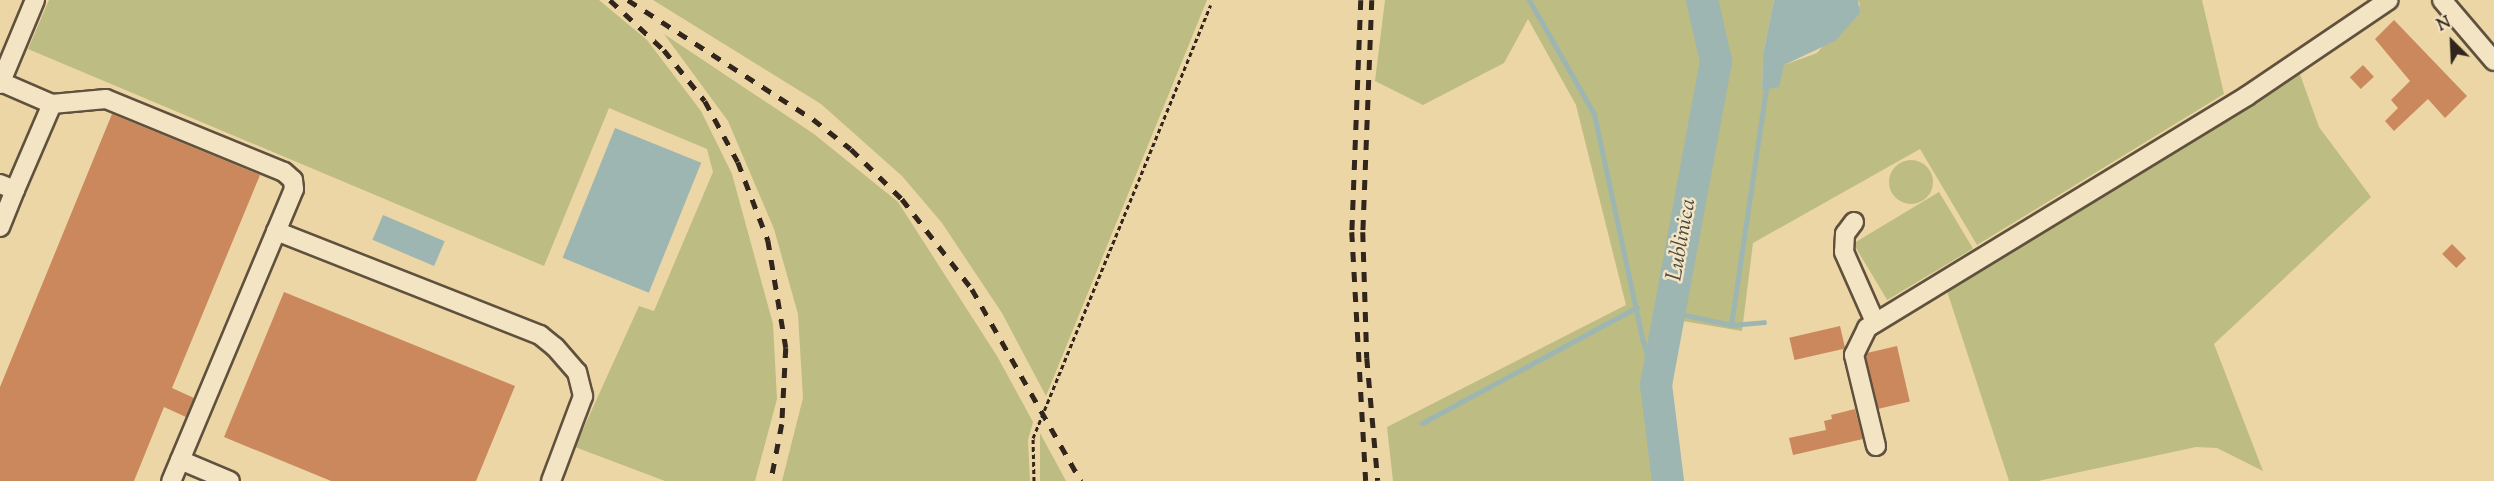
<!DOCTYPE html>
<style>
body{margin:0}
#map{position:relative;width:2494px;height:481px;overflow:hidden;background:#ecd6a5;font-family:"Sorts Mill Goudy",serif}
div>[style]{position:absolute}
.green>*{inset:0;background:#bdbc82;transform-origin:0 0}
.round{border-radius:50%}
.water>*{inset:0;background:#9db6b2;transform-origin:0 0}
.stream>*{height:5px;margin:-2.5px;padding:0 2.5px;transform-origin:2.5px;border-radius:2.5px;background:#9db6b2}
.river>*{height:32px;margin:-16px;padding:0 16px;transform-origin:16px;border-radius:16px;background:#9db6b2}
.building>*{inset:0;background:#ca885c;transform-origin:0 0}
.path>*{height:3px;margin-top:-1.5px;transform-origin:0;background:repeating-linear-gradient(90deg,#31251c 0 4.5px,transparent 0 7.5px)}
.roads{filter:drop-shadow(2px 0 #60513e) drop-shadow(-2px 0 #60513e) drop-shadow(0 2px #60513e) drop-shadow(0 -2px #60513e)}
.minor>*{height:18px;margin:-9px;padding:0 9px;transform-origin:9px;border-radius:9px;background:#f3e4c4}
.rail>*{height:4.5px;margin-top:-2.25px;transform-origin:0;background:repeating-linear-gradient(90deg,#31251c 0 10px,transparent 0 20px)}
span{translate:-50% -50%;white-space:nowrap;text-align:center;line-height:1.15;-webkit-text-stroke:5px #f3e4c4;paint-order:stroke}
.water-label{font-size:22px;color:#4c4942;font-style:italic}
.north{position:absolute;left:2422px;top:12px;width:60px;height:60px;-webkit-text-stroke:4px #f3e4c4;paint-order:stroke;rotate:336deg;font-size:16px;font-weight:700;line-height:24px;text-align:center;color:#31251c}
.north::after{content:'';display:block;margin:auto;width:21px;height:27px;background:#31251c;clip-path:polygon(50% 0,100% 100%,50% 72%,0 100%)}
</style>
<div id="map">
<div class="green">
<div style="clip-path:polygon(49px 0,599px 0,647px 40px,701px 111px,732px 174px,773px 324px,777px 399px,755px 481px,665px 481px,575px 447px,639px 306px,654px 311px,713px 172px,707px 149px,609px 108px,544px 266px,28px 49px)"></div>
<div style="clip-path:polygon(653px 0,1207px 0,1046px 396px,1002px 313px,942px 223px,902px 176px,821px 104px)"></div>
<div style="clip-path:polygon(1385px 0,1774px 0,1763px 54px,1762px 89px,1784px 65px,1817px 53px,1860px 5px,1858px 0,2202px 0,2224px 94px,1977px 245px,1920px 149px,1753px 243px,1742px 331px,1671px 319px,1659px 431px,1667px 481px,1393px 481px,1387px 427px,1626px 305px,1576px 105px,1528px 19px,1504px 63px,1423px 105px,1375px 81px)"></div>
<div style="clip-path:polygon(664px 34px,814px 134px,898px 202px,997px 356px,1033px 422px,1028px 440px,1030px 481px,782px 481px,803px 398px,798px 314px,774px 229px,728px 121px)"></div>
<div style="clip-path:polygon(2298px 69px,2319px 127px,2371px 197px,2214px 344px,2263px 471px,2217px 448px,2196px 447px,2038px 481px,2009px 481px,1946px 288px)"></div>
<div class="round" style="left:1889px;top:160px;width:44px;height:44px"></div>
<div style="left:1939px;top:192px;width:66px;height:100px;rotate:59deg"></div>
<div style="clip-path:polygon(1040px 433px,1066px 481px,1040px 481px)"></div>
</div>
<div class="water">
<div style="clip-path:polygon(1774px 0,1858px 0,1860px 13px,1835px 41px,1784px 65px,1779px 87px,1762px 90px,1763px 54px)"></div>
<div style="left:615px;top:128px;width:93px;height:140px;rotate:22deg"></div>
<div style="left:383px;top:215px;width:67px;height:27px;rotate:23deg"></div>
</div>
<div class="stream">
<div style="left:1529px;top:0;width:131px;rotate:60.3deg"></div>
<div style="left:1594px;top:114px;width:229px;rotate:77.9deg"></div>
<div style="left:1642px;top:338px;width:49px;rotate:73.4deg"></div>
<div style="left:1667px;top:311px;width:66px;rotate:12.3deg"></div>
<div style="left:1731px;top:325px;width:239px;rotate:-81.6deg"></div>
<div style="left:1731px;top:325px;width:33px;rotate:-5deg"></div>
<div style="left:1422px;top:423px;width:244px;rotate:-28.3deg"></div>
</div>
<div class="river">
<div style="left:1668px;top:481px;width:97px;rotate:-97.1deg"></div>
<div style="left:1656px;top:385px;width:330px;rotate:-79.5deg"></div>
<div style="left:1716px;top:61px;width:63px;rotate:-102.9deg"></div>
</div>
<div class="building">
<div style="clip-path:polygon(2394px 20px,2467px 96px,2445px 118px,2428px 99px,2394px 131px,2385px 121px,2398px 108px,2391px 100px,2410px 81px,2375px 39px)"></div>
<div style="left:2363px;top:65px;width:16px;height:18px;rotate:47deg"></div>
<div style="clip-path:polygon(112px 114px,260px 175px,172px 388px,194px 398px,186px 417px,164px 407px,134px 481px,0 481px,0 387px)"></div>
<div style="left:2452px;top:244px;width:20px;height:14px;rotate:45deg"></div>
<div style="clip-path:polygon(284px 292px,515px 386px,476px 481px,331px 481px,224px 437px)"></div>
<div style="left:1840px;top:326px;width:23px;height:52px;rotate:77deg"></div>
<div style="left:1897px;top:346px;width:57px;height:33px;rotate:77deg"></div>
<div style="clip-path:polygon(1855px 409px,1863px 439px,1793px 455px,1789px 438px,1826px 430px,1824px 421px,1832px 419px,1831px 415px)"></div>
</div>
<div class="path">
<div style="left:1034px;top:481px;width:43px;rotate:-91.3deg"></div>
<div style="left:1033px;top:438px;width:468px;rotate:-67.7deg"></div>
</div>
<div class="roads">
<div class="minor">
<div style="left:2442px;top:0;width:80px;rotate:49.6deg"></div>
<div style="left:1px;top:82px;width:56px;rotate:23.3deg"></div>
<div style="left:52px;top:104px;width:54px;rotate:-5.3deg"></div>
<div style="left:106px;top:99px;width:192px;rotate:22.3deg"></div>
<div style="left:284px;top:172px;width:12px;rotate:42deg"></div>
<div style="left:293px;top:180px;width:9px;rotate:84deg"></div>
<div style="left:294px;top:189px;width:317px;rotate:112.8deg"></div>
<div style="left:0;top:84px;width:91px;rotate:-67.4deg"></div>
<div style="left:0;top:184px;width:16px;rotate:22deg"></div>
<div style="left:15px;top:190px;width:40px;rotate:112deg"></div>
<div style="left:15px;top:190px;width:94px;rotate:-66.7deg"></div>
<div style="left:1854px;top:222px;width:15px;rotate:127deg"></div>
<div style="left:1845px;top:234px;width:18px;rotate:93deg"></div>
<div style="left:1844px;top:252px;width:77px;rotate:66.1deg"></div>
<div style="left:276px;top:231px;width:284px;rotate:21.5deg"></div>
<div style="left:540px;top:335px;width:19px;rotate:39deg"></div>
<div style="left:555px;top:347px;width:33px;rotate:49deg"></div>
<div style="left:577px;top:372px;width:25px;rotate:76deg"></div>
<div style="left:583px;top:396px;width:91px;rotate:110.6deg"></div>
<div style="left:1876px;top:446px;width:94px;rotate:-103.6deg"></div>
<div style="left:1854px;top:355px;width:30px;rotate:-64deg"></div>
<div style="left:1867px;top:328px;width:445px;rotate:-31.4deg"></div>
<div style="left:2247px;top:96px;width:171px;rotate:-34.1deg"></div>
<div style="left:180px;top:460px;width:54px;rotate:22.8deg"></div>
</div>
</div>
<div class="rail">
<div style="left:610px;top:0;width:74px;rotate:42.8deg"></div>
<div style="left:664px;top:50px;width:65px;rotate:51.2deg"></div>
<div style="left:705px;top:101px;width:69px;rotate:61.6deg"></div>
<div style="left:738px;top:162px;width:84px;rotate:69deg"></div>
<div style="left:768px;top:240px;width:109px;rotate:80.5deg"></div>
<div style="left:786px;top:348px;width:76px;rotate:93deg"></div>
<div style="left:782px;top:424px;width:58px;rotate:100.9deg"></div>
<div style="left:628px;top:0;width:220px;rotate:32.8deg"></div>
<div style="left:813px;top:119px;width:48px;rotate:38.3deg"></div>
<div style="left:851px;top:149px;width:71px;rotate:44.4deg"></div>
<div style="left:902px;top:199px;width:114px;rotate:52.1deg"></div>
<div style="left:972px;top:289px;width:221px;rotate:60.4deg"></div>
<div style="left:1361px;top:0;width:232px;rotate:92.2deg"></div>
<div style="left:1352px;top:232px;width:249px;rotate:86.8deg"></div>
<div style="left:1372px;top:0;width:232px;rotate:92.2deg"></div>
<div style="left:1363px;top:232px;width:126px;rotate:88.2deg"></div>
<div style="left:1367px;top:358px;width:123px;rotate:84.9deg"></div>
</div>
<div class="water-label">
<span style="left:1683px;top:240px;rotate:-80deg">Lublinica</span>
</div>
<div class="north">N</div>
</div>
